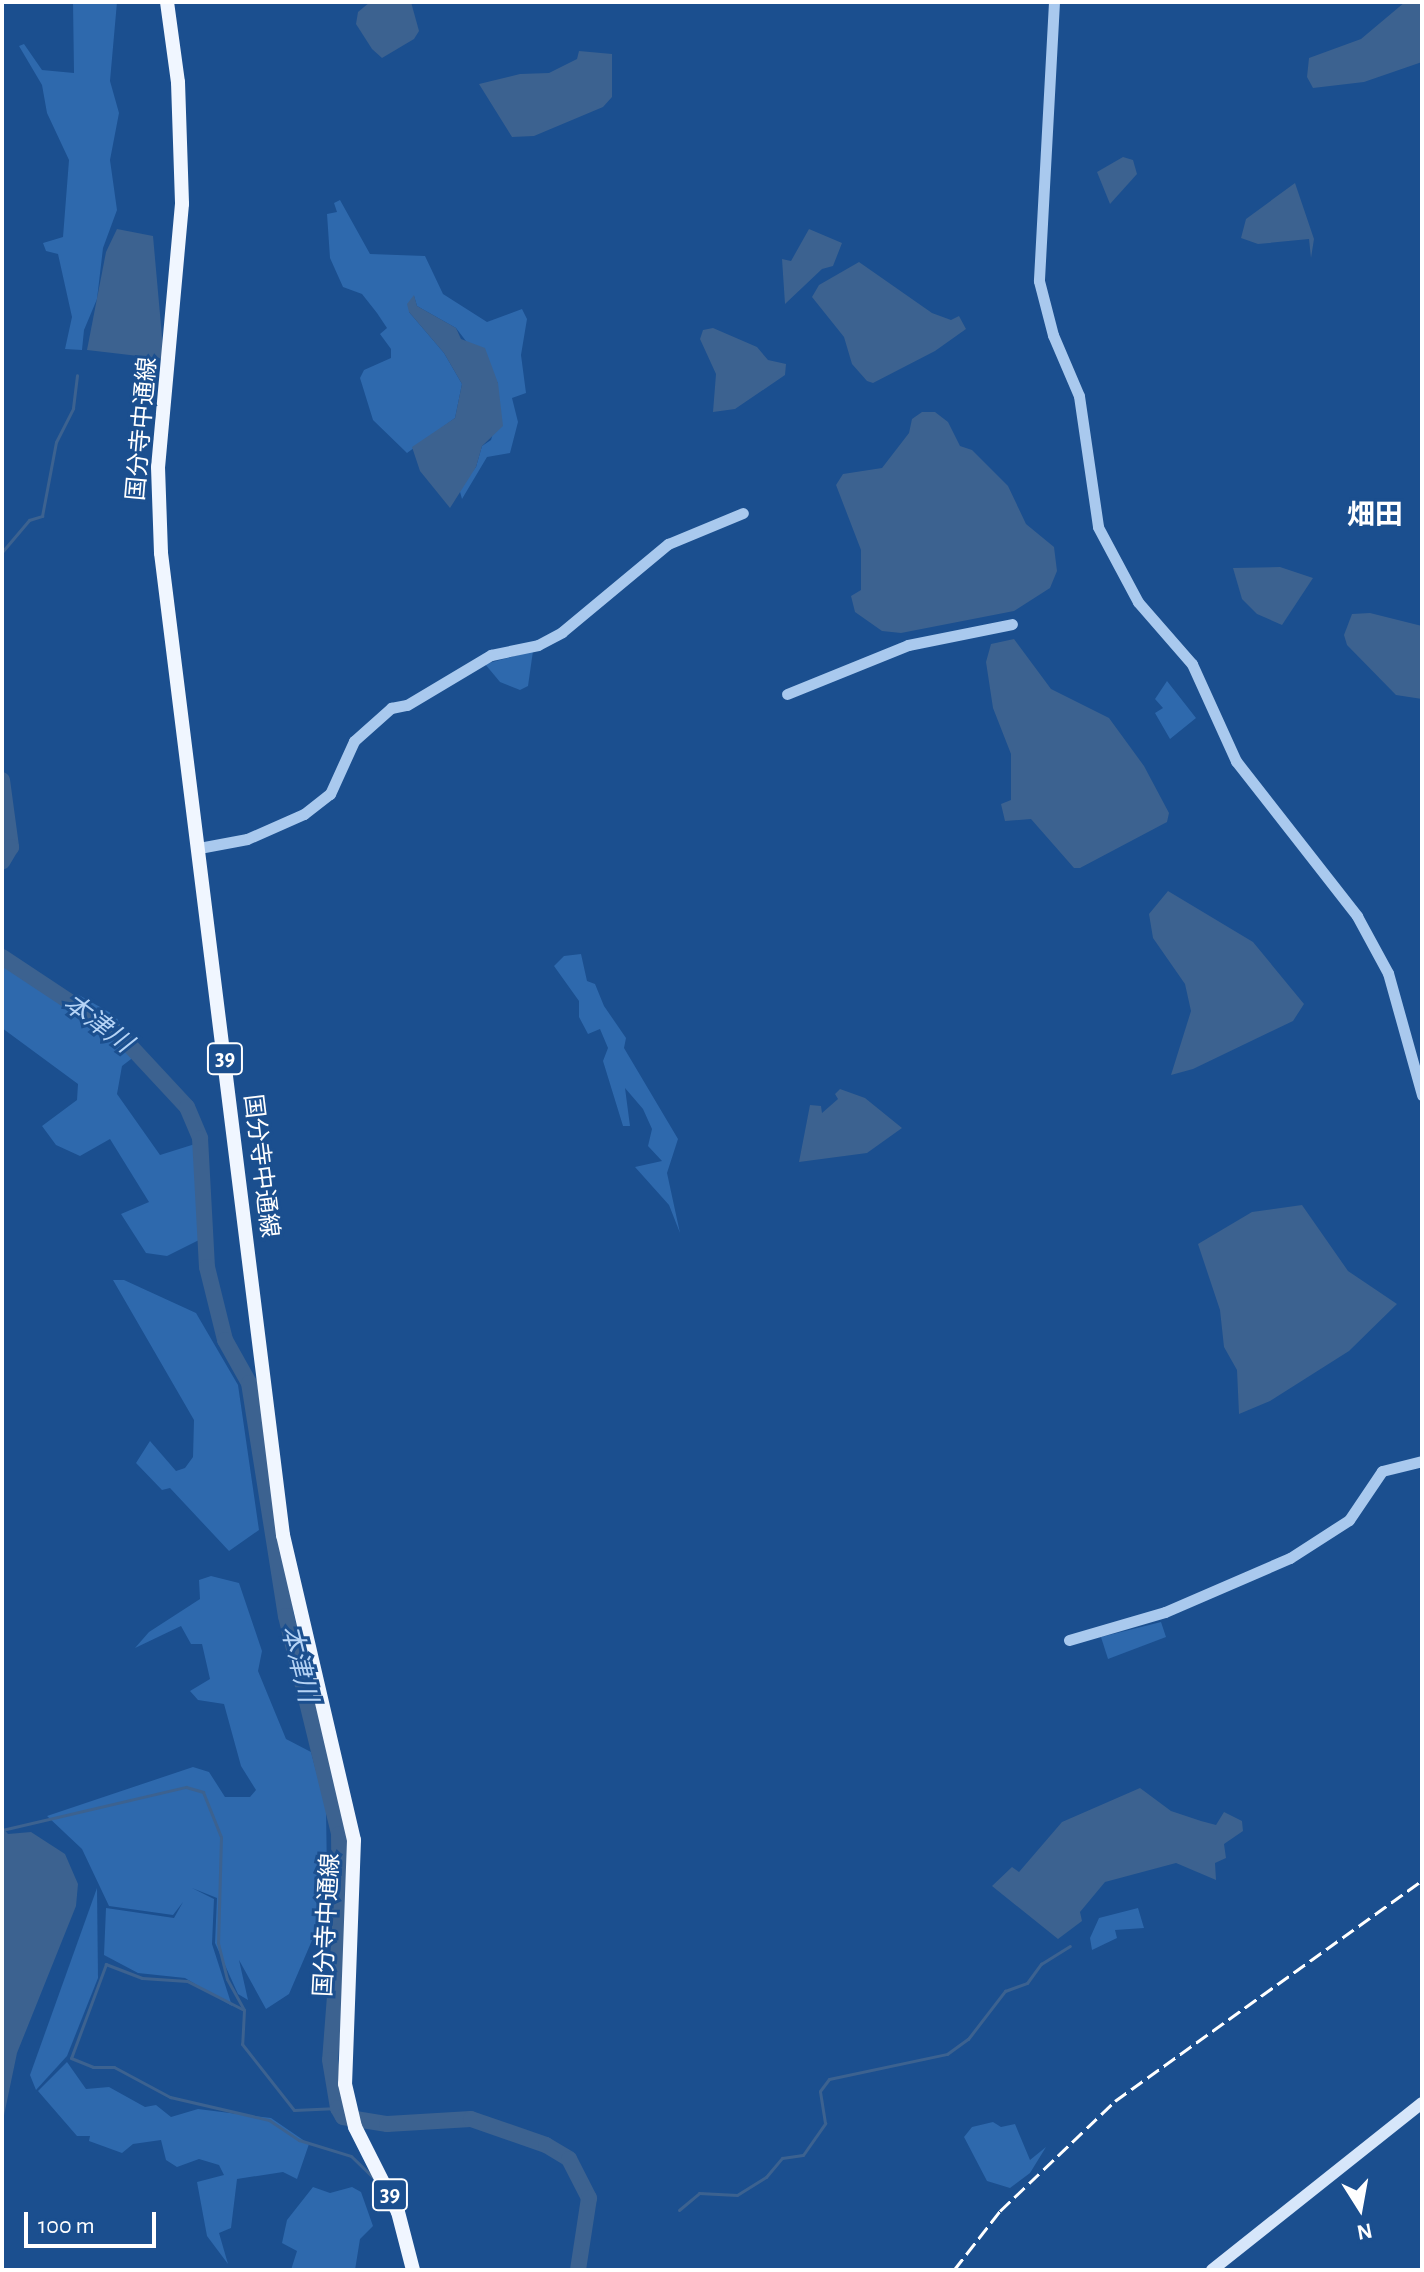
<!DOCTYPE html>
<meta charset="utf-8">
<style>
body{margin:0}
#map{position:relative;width:1424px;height:2272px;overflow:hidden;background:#1b4f8f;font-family:"Alegreya Sans","Noto Sans JP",sans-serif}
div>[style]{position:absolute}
.green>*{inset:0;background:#2e69ad}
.water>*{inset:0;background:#3c6290}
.stream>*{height:3px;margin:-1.5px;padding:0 1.5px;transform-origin:1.5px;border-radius:1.5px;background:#3c6290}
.river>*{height:16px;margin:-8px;padding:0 8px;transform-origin:8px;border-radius:8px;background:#3c6290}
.tertiary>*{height:11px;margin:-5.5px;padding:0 5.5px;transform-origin:5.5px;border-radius:5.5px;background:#a9c9ee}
.secondary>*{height:12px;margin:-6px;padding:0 6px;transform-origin:6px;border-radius:6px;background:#d6e6fa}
.primary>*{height:14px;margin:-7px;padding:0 7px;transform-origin:7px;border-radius:7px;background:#f0f6ff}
.rail>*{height:3px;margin-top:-1.5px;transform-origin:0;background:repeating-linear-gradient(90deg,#fff 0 14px,transparent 0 20px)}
span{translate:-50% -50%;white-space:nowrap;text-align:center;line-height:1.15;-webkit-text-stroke:6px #1b4f8f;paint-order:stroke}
.shield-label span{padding:2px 6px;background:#1b4f8f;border:2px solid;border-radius:6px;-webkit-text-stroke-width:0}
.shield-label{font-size:22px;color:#fff;font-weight:700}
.street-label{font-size:24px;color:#fff}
.water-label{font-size:26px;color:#b5d3f5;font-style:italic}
.quarter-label{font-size:28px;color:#fff;font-weight:700}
.frame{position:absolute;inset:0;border:4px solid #fff;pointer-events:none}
.north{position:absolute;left:1320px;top:2168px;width:80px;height:80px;-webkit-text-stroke:6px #1b4f8f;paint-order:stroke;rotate:169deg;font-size:22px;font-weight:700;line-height:32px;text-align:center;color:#fff}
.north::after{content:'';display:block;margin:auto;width:28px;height:36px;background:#fff;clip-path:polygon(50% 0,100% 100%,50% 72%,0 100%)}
.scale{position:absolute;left:24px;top:2212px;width:132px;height:36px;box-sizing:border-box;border:4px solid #fff;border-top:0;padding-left:10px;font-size:24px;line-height:28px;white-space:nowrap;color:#fff;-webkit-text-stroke:6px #1b4f8f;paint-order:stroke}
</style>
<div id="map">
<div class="green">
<div style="clip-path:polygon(73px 2px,117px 2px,110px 81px,119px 113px,110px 160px,117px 210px,103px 248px,97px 299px,84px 330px,82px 350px,65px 349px,72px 317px,58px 254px,46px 251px,43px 243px,63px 237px,69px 160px,47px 113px,42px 85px,19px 46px,24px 44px,42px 70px,74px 73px)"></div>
<div style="clip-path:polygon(340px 200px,370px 254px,425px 256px,443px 294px,487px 322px,522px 309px,527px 319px,521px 355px,526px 393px,512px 398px,518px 422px,510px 453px,487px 457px,462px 499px,459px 488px,476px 467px,482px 446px,491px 440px,498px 417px,498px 383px,456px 328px,417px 306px,414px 296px,409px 312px,444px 353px,462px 384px,455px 418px,407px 453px,373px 420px,360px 378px,364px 370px,391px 358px,391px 349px,380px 334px,387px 328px,377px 313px,362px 294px,343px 287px,330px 258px,327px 214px,337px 212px,334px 203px)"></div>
<div style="clip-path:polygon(533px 651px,528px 686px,520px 690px,500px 682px,485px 664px)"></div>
<div style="clip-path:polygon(1167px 681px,1196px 718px,1170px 739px,1155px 713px,1163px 708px,1155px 699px)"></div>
<div style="clip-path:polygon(2px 952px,65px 1002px,77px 994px,116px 1016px,135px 1056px,122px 1066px,117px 1094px,160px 1155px,195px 1144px,199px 1240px,167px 1256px,146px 1253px,121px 1214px,149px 1202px,110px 1139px,80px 1156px,56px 1145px,42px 1126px,77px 1100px,78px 1084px,2px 1028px)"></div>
<div style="clip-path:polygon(581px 954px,587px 981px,595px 984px,604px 1006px,626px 1038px,624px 1048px,678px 1139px,667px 1173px,680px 1233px,669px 1205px,635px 1167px,662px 1161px,648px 1146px,652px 1129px,643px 1109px,625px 1088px,630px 1126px,623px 1126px,603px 1061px,608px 1048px,600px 1029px,588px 1034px,579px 1017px,579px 1001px,554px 966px,564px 956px)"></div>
<div style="clip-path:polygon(113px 1280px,124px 1280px,196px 1313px,238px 1385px,259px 1530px,229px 1551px,170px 1488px,162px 1490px,136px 1463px,150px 1441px,176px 1471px,185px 1468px,193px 1457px,194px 1420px)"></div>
<div style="clip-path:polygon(211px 1576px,239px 1583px,262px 1651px,258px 1671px,286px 1739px,311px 1752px,326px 1808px,327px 1876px,316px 1931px,289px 1994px,266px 2009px,239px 1960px,248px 2000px,238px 1994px,215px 1943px,217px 1898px,192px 1888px,214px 1899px,212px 1944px,232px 2006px,185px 1978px,138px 1973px,104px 1955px,106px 1908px,174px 1918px,183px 1902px,173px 1915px,109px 1906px,82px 1849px,47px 1816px,193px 1767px,209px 1772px,225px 1797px,250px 1797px,256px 1790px,241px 1766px,224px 1704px,198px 1700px,190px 1691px,210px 1679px,202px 1644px,191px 1644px,181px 1626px,135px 1648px,149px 1632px,200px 1599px,199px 1580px)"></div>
<div style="clip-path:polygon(1161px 1622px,1166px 1637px,1108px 1659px,1101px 1637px)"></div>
<div style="clip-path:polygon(97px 1888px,98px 1978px,67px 2056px,36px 2090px,30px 2075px)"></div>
<div style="clip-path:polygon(1138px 1908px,1144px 1928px,1115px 1930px,1117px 1938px,1092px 1950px,1090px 1938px,1099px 1918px)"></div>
<div style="clip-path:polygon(67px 2062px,86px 2089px,109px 2087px,145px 2107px,156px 2105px,171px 2117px,198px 2109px,271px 2118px,309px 2144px,297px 2179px,283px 2172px,237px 2179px,231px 2228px,219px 2233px,228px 2264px,207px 2236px,197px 2182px,224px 2175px,219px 2165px,199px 2159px,177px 2167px,166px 2160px,161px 2140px,133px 2144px,122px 2153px,89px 2141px,90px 2136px,77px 2136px,38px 2091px)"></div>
<div style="clip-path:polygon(993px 2122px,1001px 2127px,1015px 2124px,1030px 2160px,1046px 2147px,1030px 2173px,1010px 2188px,987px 2181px,964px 2137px,972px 2127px)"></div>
<div style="clip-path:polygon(313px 2187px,330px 2193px,352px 2187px,361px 2192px,373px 2226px,360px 2239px,355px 2270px,291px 2270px,297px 2251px,282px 2243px,287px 2220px)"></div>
</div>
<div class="water">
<div style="clip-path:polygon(370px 2px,411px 2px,419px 31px,414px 39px,382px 58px,372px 49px,356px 24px,358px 12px)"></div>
<div style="clip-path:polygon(1405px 2px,1422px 2px,1422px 62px,1364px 82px,1313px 88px,1307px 77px,1309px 58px,1361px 39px)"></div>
<div style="clip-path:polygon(579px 51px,612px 54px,612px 97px,603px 107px,534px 136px,512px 137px,479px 84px,520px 74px,549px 73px,577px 59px)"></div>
<div style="clip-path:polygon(1123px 157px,1133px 160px,1137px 174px,1110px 204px,1097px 172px)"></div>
<div style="clip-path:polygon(1295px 183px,1314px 239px,1311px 258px,1309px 239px,1258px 244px,1241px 238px,1246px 219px)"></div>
<div style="clip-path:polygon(117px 229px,153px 236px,164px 359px,87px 350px,106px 252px)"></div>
<div style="clip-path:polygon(809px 229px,842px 243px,833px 266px,822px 269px,785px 304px,782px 259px,791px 261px)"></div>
<div style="clip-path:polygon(859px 262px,932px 313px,951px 320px,959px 316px,966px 329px,935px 351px,873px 383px,867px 381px,852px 364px,844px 337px,812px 297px,819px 285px)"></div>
<div style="clip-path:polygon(414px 295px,417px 306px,456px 328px,461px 339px,485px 348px,498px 383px,503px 426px,482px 446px,476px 467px,450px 508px,420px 471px,412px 447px,455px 418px,462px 384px,444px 353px,409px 312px,407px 304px)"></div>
<div style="clip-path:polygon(713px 328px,757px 347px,768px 360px,786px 364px,785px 375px,735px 409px,713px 412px,716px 374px,700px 339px,703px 330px)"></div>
<div style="clip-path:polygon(922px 412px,935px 412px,948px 422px,960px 446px,972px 450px,1008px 486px,1026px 524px,1054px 547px,1057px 571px,1050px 588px,1014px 611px,901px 633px,882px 631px,855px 612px,851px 596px,861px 590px,861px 550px,836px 485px,843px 474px,882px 468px,909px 433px,912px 419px)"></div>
<div style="clip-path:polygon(1280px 567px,1313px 578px,1282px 625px,1257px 614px,1242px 599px,1233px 568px)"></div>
<div style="clip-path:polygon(1370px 613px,1422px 626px,1422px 699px,1396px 695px,1347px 645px,1344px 635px,1352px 614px)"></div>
<div style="clip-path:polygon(1014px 639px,1051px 689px,1109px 718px,1144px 766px,1169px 813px,1167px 822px,1080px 868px,1074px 868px,1031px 819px,1005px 821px,1001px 804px,1011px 800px,1011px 754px,993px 708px,986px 662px,991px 644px)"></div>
<div style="clip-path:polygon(1168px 891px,1253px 942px,1304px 1004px,1293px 1021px,1193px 1069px,1171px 1075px,1191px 1011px,1185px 984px,1153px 938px,1149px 914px)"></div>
<div style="clip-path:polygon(840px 1089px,865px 1098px,902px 1128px,867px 1153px,799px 1162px,810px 1105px,821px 1106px,822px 1113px,838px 1099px,835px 1094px)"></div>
<div style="clip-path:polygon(1302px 1205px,1348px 1271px,1397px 1304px,1349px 1351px,1270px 1401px,1239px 1414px,1237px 1370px,1224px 1347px,1220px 1310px,1198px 1244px,1252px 1212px)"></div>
<div style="clip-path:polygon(1140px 1788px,1171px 1811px,1201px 1821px,1216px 1825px,1224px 1812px,1242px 1821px,1243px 1831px,1224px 1844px,1226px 1858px,1215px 1863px,1216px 1880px,1176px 1863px,1105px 1882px,1080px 1912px,1082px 1921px,1058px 1939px,992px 1886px,1012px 1867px,1019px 1872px,1062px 1822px)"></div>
<div style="clip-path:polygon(2px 1827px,8px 1834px,31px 1832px,65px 1854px,78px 1884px,76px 1906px,17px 2053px,2px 2125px)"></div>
</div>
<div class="stream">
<div style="left:2px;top:552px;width:42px;rotate:-49.8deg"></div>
<div style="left:29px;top:520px;width:14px;rotate:-17deg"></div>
<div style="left:42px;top:516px;width:75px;rotate:-79.3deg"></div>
<div style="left:56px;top:442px;width:38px;rotate:-63deg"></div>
<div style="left:73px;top:408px;width:33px;rotate:-83deg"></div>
<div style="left:2px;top:1830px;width:189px;rotate:-13.2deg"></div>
<div style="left:186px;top:1787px;width:18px;rotate:16deg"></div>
<div style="left:203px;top:1792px;width:48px;rotate:68.2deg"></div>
<div style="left:221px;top:1837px;width:106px;rotate:91.6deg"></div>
<div style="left:218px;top:1943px;width:37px;rotate:76deg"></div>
<div style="left:227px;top:1979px;width:35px;rotate:61deg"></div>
<div style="left:244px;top:2010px;width:34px;rotate:93deg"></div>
<div style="left:242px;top:2044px;width:84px;rotate:51.8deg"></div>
<div style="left:294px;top:2110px;width:44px;rotate:-2.6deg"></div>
<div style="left:244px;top:2010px;width:64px;rotate:-153deg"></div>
<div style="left:187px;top:1981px;width:45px;rotate:-176.2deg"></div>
<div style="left:142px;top:1978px;width:39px;rotate:-159deg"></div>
<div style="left:106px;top:1964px;width:100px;rotate:110.4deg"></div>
<div style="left:71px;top:2058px;width:24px;rotate:22deg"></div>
<div style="left:93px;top:2067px;width:21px"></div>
<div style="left:114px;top:2067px;width:64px;rotate:28.2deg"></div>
<div style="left:170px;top:2097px;width:102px;rotate:13.1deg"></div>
<div style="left:269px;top:2120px;width:36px;rotate:34deg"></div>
<div style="left:299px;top:2140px;width:54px;rotate:17.1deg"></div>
<div style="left:351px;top:2156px;width:30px;rotate:44deg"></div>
<div style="left:679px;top:2210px;width:26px;rotate:-40deg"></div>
<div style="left:699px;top:2193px;width:38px;rotate:3deg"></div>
<div style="left:737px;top:2195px;width:34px;rotate:-32deg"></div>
<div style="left:766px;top:2177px;width:25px;rotate:-50deg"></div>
<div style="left:782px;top:2158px;width:21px;rotate:-8deg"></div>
<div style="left:803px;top:2155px;width:39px;rotate:-55deg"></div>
<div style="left:825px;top:2123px;width:32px;rotate:-99deg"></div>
<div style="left:820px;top:2091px;width:15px;rotate:-53deg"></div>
<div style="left:829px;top:2079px;width:121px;rotate:-12deg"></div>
<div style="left:947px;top:2054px;width:26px;rotate:-36deg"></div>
<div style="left:968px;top:2039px;width:61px;rotate:-52.4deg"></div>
<div style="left:1005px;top:1991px;width:23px;rotate:-20deg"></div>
<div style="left:1027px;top:1983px;width:24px;rotate:-54deg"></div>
<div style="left:1041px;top:1964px;width:34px;rotate:-32deg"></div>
</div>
<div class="river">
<div style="left:2px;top:780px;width:68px;rotate:82.3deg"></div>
<div style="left:11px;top:847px;width:17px;rotate:121deg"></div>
<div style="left:2px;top:957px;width:141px;rotate:33.5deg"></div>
<div style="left:120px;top:1035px;width:98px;rotate:47.1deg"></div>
<div style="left:187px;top:1107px;width:34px;rotate:67deg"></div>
<div style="left:200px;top:1138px;width:129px;rotate:86.9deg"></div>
<div style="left:207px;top:1267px;width:75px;rotate:76.1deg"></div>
<div style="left:225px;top:1340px;width:49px;rotate:60.8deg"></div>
<div style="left:249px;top:1383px;width:236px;rotate:81deg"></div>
<div style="left:286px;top:1616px;width:224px;rotate:76.3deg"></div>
<div style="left:339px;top:1834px;width:97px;rotate:89.4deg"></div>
<div style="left:340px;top:1931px;width:129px;rotate:94.4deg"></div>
<div style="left:330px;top:2060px;width:49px;rotate:80.5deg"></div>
<div style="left:338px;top:2108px;width:10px;rotate:61deg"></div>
<div style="left:343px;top:2117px;width:45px;rotate:9deg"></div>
<div style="left:387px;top:2124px;width:84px;rotate:-3.4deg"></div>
<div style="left:471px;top:2119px;width:79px;rotate:19.1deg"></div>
<div style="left:546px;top:2145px;width:27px;rotate:31deg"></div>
<div style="left:569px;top:2159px;width:44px;rotate:62.9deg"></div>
<div style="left:589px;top:2198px;width:73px;rotate:98.7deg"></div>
</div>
<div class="tertiary">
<div style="left:1054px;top:2px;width:279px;rotate:93.1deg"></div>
<div style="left:1039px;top:281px;width:56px;rotate:75.5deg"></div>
<div style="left:1053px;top:335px;width:66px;rotate:66.9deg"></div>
<div style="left:1079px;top:396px;width:132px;rotate:81.7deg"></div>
<div style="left:1098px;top:527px;width:85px;rotate:61.9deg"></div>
<div style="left:1138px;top:602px;width:82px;rotate:48.9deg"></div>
<div style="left:1192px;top:664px;width:107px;rotate:65.6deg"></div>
<div style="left:1236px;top:761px;width:197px;rotate:52deg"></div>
<div style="left:1357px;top:916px;width:65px;rotate:61.5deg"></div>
<div style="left:1388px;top:973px;width:127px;rotate:74.4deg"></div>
<div style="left:787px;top:694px;width:131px;rotate:-22deg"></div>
<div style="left:908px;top:645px;width:106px;rotate:-11.4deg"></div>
<div style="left:199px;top:848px;width:49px;rotate:-10.6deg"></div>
<div style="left:247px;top:839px;width:62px;rotate:-23.7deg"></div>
<div style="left:304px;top:814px;width:33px;rotate:-38deg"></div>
<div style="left:330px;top:794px;width:58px;rotate:-65.6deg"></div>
<div style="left:354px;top:741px;width:50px;rotate:-41.7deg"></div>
<div style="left:391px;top:708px;width:16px;rotate:-11deg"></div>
<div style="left:407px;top:705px;width:98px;rotate:-30.8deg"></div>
<div style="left:491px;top:655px;width:48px;rotate:-12deg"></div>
<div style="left:538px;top:645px;width:27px;rotate:-28deg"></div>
<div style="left:562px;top:632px;width:138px;rotate:-39.7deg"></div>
<div style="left:668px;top:544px;width:81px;rotate:-22.5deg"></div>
<div style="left:1069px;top:1640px;width:100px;rotate:-16.3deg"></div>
<div style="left:1165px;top:1612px;width:136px;rotate:-23.4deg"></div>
<div style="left:1290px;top:1558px;width:70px;rotate:-32.8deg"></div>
<div style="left:1349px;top:1520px;width:59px;rotate:-56deg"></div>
<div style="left:1382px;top:1471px;width:41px;rotate:-14deg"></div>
</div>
<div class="secondary">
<div style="left:1212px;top:2270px;width:268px;rotate:-38.5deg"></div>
</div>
<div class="primary">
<div style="left:167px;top:2px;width:81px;rotate:82.2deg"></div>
<div style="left:178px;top:82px;width:122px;rotate:88.1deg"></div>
<div style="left:182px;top:204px;width:264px;rotate:95.2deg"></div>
<div style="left:158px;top:467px;width:86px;rotate:88deg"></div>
<div style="left:161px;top:553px;width:990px;rotate:82.92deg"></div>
<div style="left:283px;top:1535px;width:313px;rotate:76.9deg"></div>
<div style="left:354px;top:1840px;width:244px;rotate:92.1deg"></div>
<div style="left:345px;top:2084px;width:44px;rotate:76.9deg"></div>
<div style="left:355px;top:2127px;width:95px;rotate:63.2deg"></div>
<div style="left:398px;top:2212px;width:60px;rotate:75.5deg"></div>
</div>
<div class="rail">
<div style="left:954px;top:2270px;width:75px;rotate:-52.1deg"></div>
<div style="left:1000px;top:2211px;width:159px;rotate:-43.7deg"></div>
<div style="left:1115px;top:2101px;width:378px;rotate:-35.7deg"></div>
</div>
<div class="shield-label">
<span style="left:225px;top:1059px">39</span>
<span style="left:390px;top:2195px">39</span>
</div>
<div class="street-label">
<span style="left:143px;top:429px;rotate:-85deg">国分寺中通線</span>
<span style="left:260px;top:1166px;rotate:83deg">国分寺中通線</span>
<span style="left:328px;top:1925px;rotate:-87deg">国分寺中通線</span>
</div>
<div class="water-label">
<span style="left:97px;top:1024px;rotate:37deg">本津川</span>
<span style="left:298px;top:1664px;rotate:76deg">本津川</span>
</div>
<div class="quarter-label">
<span style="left:1375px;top:516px">畑田</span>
</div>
<div class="frame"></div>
<div class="north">N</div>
<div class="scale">100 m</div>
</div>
